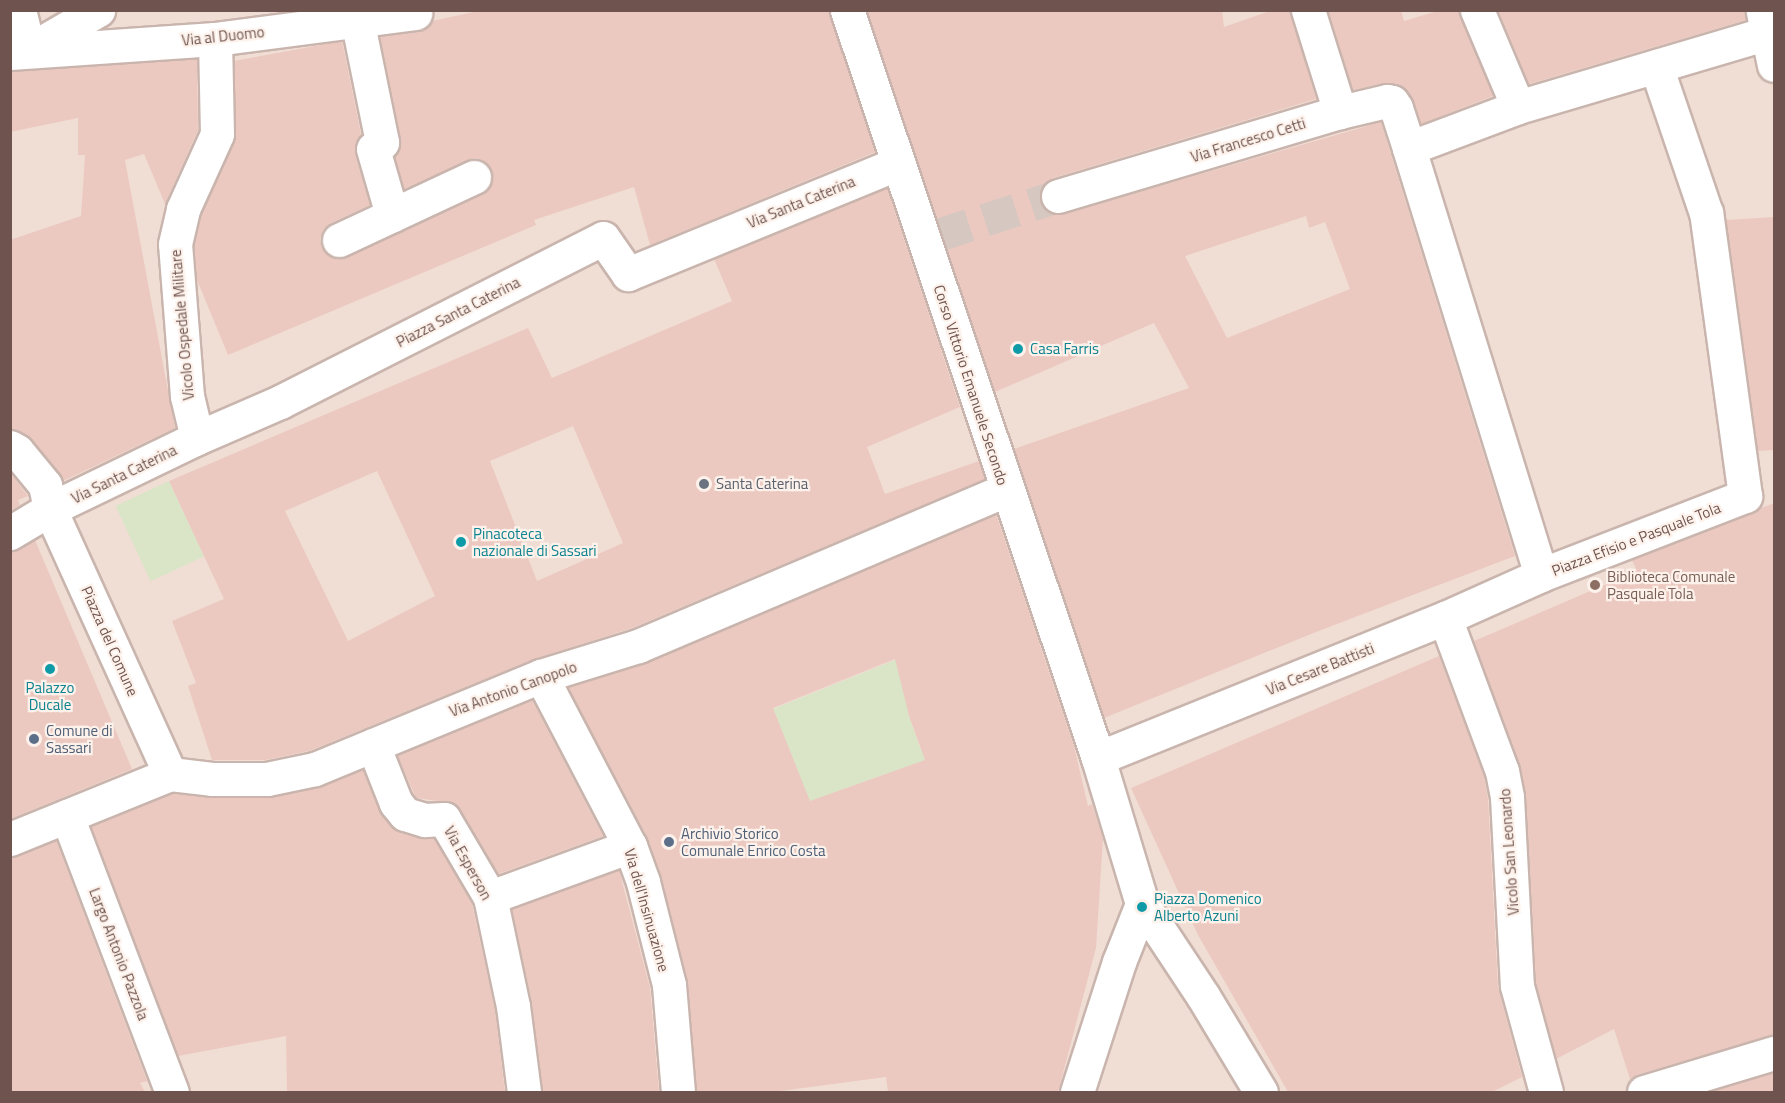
<!DOCTYPE html>
<style>
body{margin:0}
#map{position:relative;width:1785px;height:1103px;overflow:hidden;background:#f9eee6;font-family:"Titillium Web",sans-serif}
div>[style]{position:absolute}
.residential>*{inset:0;background:#f0ded5;transform-origin:0 0}
.green>*{inset:0;background:#d9e5c6;transform-origin:0 0}
.building>*{inset:0;background:#ecc9c0}
.pedestrian-tunnel>*{height:33px;margin-top:-16.5px;transform-origin:0;background:repeating-linear-gradient(90deg,#d6c7c0 0 33px,transparent 0 49px)}
.roads{filter:drop-shadow(2px 0 #c9b5ad) drop-shadow(-2px 0 #c9b5ad) drop-shadow(0 2px #c9b5ad) drop-shadow(0 -2px #c9b5ad)}
.pedestrian>*{height:33px;margin:-16.5px;padding:0 16.5px;transform-origin:16.5px;border-radius:16.5px;background:#fff}
.minor>*{height:33px;margin:-16.5px;padding:0 16.5px;transform-origin:16.5px;border-radius:16.5px;background:#fff}
.dots>*{width:16px;height:16px;translate:-50% -50%;box-sizing:border-box;border:3px solid #fdf2eb;border-radius:50%}
span{translate:-50% -50%;white-space:nowrap;text-align:center;line-height:1.15;-webkit-text-stroke:4.5px #fdf2eb;paint-order:stroke}
.street-label{font-size:15px;color:#6f534e}
.culture-label{font-size:15px;color:#0d838f}
.left{translate:0 -50%;text-align:left}
.worship-label{font-size:15px;color:#5b616d}
.education-label{font-size:15px;color:#785e54}
.service-label{font-size:15px;color:#4e5e75}
.frame{position:absolute;inset:0;border:12px solid #6f534e;pointer-events:none}
</style>
<div id="map">
<div class="residential">
<div style="left:11px;top:11px;width:1763px;height:1081px"></div>
</div>
<div class="green">
<div style="left:169px;top:481px;width:83px;height:59px;rotate:65deg"></div>
<div style="clip-path:polygon(900px 658px,909px 716px,921px 750px,935px 764px,885px 774px,838px 791px,813px 914px,773px 709px)"></div>
</div>
<div class="building">
<div style="clip-path:polygon(483px 10px,829px 10px,875px 152px,650px 245px,634px 187px,534px 220px,536px 225px,228px 355px,197px 280px,194px 245px,201px 215px,234px 141px,234px 61px,342px 41px,361px 134px,355px 144px,355px 154px,370px 205px,331px 223px,323px 230px,320px 239px,322px 248px,328px 255px,337px 259px,346px 257px,482px 194px,490px 187px,493px 178px,491px 169px,484px 161px,475px 158px,404px 189px,394px 156px,400px 148px,400px 138px,380px 36px,417px 32px,426px 28px,432px 21px)"></div>
<div style="clip-path:polygon(evenodd,867px 10px,1222px 10px,1224px 27px,1273px 10px,1290px 10px,1316px 99px,1053px 178px,1045px 183px,1040px 191px,1040px 202px,1046px 210px,1053px 214px,1063px 214px,1381px 122px,1515px 556px,1316px 632px,1104px 718px,1014px 449px,1189px 388px,1154px 323px,995px 392px,867px 10px,1306px 216px,1309px 228px,1325px 222px,1350px 289px,1227px 338px,1185px 256px,1306px 216px)"></div>
<div style="clip-path:polygon(1328px 10px,1401px 10px,1404px 21px,1441px 10px,1459px 10px,1493px 96px,1421px 124px,1412px 98px,1402px 86px,1383px 83px,1353px 90px)"></div>
<div style="clip-path:polygon(1498px 10px,1745px 10px,1746px 20px,1529px 84px)"></div>
<div style="clip-path:polygon(197px 59px,198px 130px,165px 204px,144px 154px,125px 160px,175px 428px,63px 481px,31px 439px,10px 428px,10px 240px,81px 216px,85px 155px,78px 155px,78px 118px,10px 132px,10px 72px)"></div>
<div style="clip-path:polygon(evenodd,887px 188px,960px 407px,867px 447px,885px 494px,979px 461px,985px 479px,632px 628px,534px 659px,309px 751px,265px 760px,212px 760px,188px 686px,196px 683px,172px 621px,224px 599px,169px 481px,528px 328px,552px 378px,732px 301px,714px 259px,887px 188px,573px 426px,623px 543px,537px 581px,490px 461px,573px 426px,887px 188px,377px 471px,435px 596px,348px 641px,285px 511px,377px 471px)"></div>
<div style="clip-path:polygon(1774px 217px,1774px 450px,1758px 451px,1726px 220px)"></div>
<div style="clip-path:polygon(10px 473px,28px 496px,18px 500px,20px 505px,10px 511px)"></div>
<div style="clip-path:polygon(1774px 503px,1774px 1035px,1639px 1074px,1630px 1079px,1614px 1029px,1556px 1059px,1536px 983px,1526px 796px,1520px 767px,1474px 641px,1637px 571px,1632px 560px)"></div>
<div style="clip-path:polygon(evenodd,996px 514px,1074px 746px,1088px 806px,1092px 804px,1103px 839px,1096px 948px,1058px 1092px,888px 1092px,886px 1077px,773px 1092px,696px 1092px,688px 983px,661px 876px,647px 837px,568px 687px,645px 663px,996px 514px,895px 659px,909px 716px,925px 760px,810px 801px,773px 708px,895px 659px)"></div>
<div style="clip-path:polygon(35px 540px,132px 769px,10px 819px,10px 552px)"></div>
<div style="clip-path:polygon(1439px 656px,1484px 776px,1488px 799px,1498px 987px,1522px 1077px,1492px 1092px,1288px 1092px,1198px 935px,1131px 788px)"></div>
<div style="clip-path:polygon(532px 700px,603px 836px,498px 874px,460px 809px,453px 803px,416px 798px,397px 755px)"></div>
<div style="clip-path:polygon(363px 770px,381px 815px,400px 832px,420px 838px,434px 838px,472px 904px,495px 1009px,505px 1092px,287px 1092px,286px 1036px,178px 1056px,91px 826px,173px 793px,212px 798px,271px 797px,319px 787px)"></div>
<div style="clip-path:polygon(56px 840px,147px 1081px,140px 1083px,145px 1092px,10px 1092px,10px 857px)"></div>
<div style="clip-path:polygon(619px 870px,650px 988px,659px 1092px,542px 1092px,532px 1004px,512px 909px)"></div>
<div style="clip-path:polygon(1774px 1072px,1774px 1092px,1708px 1092px)"></div>
</div>
<div class="pedestrian-tunnel">
<div style="left:938px;top:235px;width:126px;rotate:-18deg"></div>
</div>
<div class="roads">
<div class="pedestrian">
<div style="left:1308px;top:10px;width:107px;rotate:72.6deg"></div>
<div style="left:1058px;top:196px;width:294px;rotate:-16.6deg"></div>
<div style="left:1340px;top:112px;width:48px;rotate:-13.2deg"></div>
<div style="left:1387px;top:101px;width:5px;rotate:11deg"></div>
<div style="left:1392px;top:102px;width:7px;rotate:56deg"></div>
<div style="left:1396px;top:108px;width:42px;rotate:72deg"></div>
<div style="left:197px;top:438px;width:90px;rotate:-23.4deg"></div>
<div style="left:280px;top:402px;width:362px;rotate:-26.9deg"></div>
<div style="left:603px;top:238px;width:44px;rotate:55.2deg"></div>
<div style="left:628px;top:274px;width:292px;rotate:-22.3deg"></div>
<div style="left:10px;top:447px;width:8px;rotate:30deg"></div>
<div style="left:17px;top:451px;width:44px;rotate:50.5deg"></div>
<div style="left:45px;top:485px;width:25px;rotate:78deg"></div>
<div style="left:50px;top:509px;width:47px;rotate:149deg"></div>
<div style="left:1541px;top:575px;width:219px;rotate:-21.2deg"></div>
<div style="left:1745px;top:496px;width:286px;rotate:-97.8deg"></div>
<div style="left:1706px;top:213px;width:155px;rotate:-108.8deg"></div>
<div style="left:1445px;top:618px;width:163px;rotate:69.6deg"></div>
<div style="left:1502px;top:771px;width:26px;rotate:79deg"></div>
<div style="left:1507px;top:797px;width:189px;rotate:87deg"></div>
<div style="left:1517px;top:986px;width:110px;rotate:74.7deg"></div>
</div>
<div class="minor">
<div style="left:19px;top:10px;width:41px;rotate:76deg"></div>
<div style="left:847px;top:10px;width:789px;rotate:71.45deg"></div>
<div style="left:1098px;top:758px;width:152px;rotate:73.2deg"></div>
<div style="left:1142px;top:904px;width:110px;rotate:56.5deg"></div>
<div style="left:1203px;top:996px;width:112px;rotate:58.9deg"></div>
<div style="left:1477px;top:10px;width:105px;rotate:67.1deg"></div>
<div style="left:1763px;top:12px;width:54px;rotate:78.3deg"></div>
<div style="left:357px;top:19px;width:126px;rotate:78.5deg"></div>
<div style="left:382px;top:142px;width:11px;rotate:142deg"></div>
<div style="left:373px;top:149px;width:69px;rotate:73.9deg"></div>
<div style="left:36px;top:46px;width:72px;rotate:-30.1deg"></div>
<div style="left:10px;top:53px;width:205px;rotate:-3.9deg"></div>
<div style="left:215px;top:39px;width:202px;rotate:-7.4deg"></div>
<div style="left:339px;top:240px;width:149px;rotate:-25deg"></div>
<div style="left:541px;top:676px;width:192px;rotate:62.4deg"></div>
<div style="left:630px;top:846px;width:38px;rotate:70deg"></div>
<div style="left:643px;top:882px;width:106px;rotate:75.8deg"></div>
<div style="left:669px;top:985px;width:107px;rotate:85.2deg"></div>
<div style="left:373px;top:745px;width:62px;rotate:68.4deg"></div>
<div style="left:396px;top:803px;width:14px;rotate:51deg"></div>
<div style="left:405px;top:814px;width:21px;rotate:17deg"></div>
<div style="left:425px;top:820px;width:19px;rotate:-3deg"></div>
<div style="left:444px;top:819px;width:91px;rotate:59.5deg"></div>
<div style="left:490px;top:897px;width:111px;rotate:78.1deg"></div>
<div style="left:513px;top:1006px;width:87px;rotate:82.7deg"></div>
<div style="left:1098px;top:758px;width:374px;rotate:-22deg"></div>
<div style="left:1445px;top:618px;width:105px;rotate:-24.1deg"></div>
<div style="left:1541px;top:575px;width:447px;rotate:-107.2deg"></div>
<div style="left:1409px;top:148px;width:116px;rotate:-20.6deg"></div>
<div style="left:1518px;top:107px;width:261px;rotate:-16.5deg"></div>
<div style="left:170px;top:774px;width:291px;rotate:-114.4deg"></div>
<div style="left:50px;top:509px;width:163px;rotate:-25.8deg"></div>
<div style="left:197px;top:438px;width:43px;rotate:-103.4deg"></div>
<div style="left:187px;top:396px;width:152px;rotate:-94.5deg"></div>
<div style="left:175px;top:244px;width:36px;rotate:-77deg"></div>
<div style="left:183px;top:209px;width:82px;rotate:-65.6deg"></div>
<div style="left:217px;top:134px;width:95px;rotate:-91.2deg"></div>
<div style="left:67px;top:816px;width:295px;rotate:69.2deg"></div>
<div style="left:10px;top:839px;width:173px;rotate:-22.1deg"></div>
<div style="left:170px;top:774px;width:42px;rotate:6.8deg"></div>
<div style="left:212px;top:779px;width:55px"></div>
<div style="left:267px;top:779px;width:49px;rotate:-11.8deg"></div>
<div style="left:315px;top:769px;width:244px;rotate:-22.4deg"></div>
<div style="left:541px;top:676px;width:102px;rotate:-17.2deg"></div>
<div style="left:638px;top:646px;width:400px;rotate:-23deg"></div>
<div style="left:490px;top:897px;width:149px;rotate:-20deg"></div>
<div style="left:1077px;top:1092px;width:137px;rotate:-72.1deg"></div>
<div style="left:1119px;top:962px;width:62px;rotate:-68.4deg"></div>
<div style="left:1644px;top:1092px;width:136px;rotate:-16.7deg"></div>
</div>
</div>
<div class="dots">
<div style="left:1018px;top:349px;background:#0f9aa8"></div>
<div style="left:704px;top:484px;background:#6b7280"></div>
<div style="left:461px;top:542px;background:#0f9aa8"></div>
<div style="left:1595px;top:585px;background:#8d6e63"></div>
<div style="left:50px;top:669px;background:#0f9aa8"></div>
<div style="left:34px;top:739px;background:#5c6f8a"></div>
<div style="left:669px;top:842px;background:#5c6f8a"></div>
<div style="left:1142px;top:907px;background:#0f9aa8"></div>
</div>
<div class="street-label">
<span style="left:223px;top:36px;rotate:-6deg">Via al Duomo</span>
<span style="left:1248px;top:140px;rotate:-17deg">Via Francesco Cetti</span>
<span style="left:801px;top:202px;rotate:-22deg">Via Santa Caterina</span>
<span style="left:458px;top:312px;rotate:-27deg">Piazza Santa Caterina</span>
<span style="left:182px;top:325px;rotate:-95deg">Vicolo Ospedale Militare</span>
<span style="left:971px;top:385px;rotate:72deg">Corso Vittorio Emanuele Secondo</span>
<span style="left:124px;top:474px;rotate:-26deg">Via Santa Caterina</span>
<span style="left:1636px;top:539px;rotate:-21deg">Piazza Efisio e Pasquale Tola</span>
<span style="left:110px;top:641px;rotate:66deg">Piazza del Comune</span>
<span style="left:1320px;top:669px;rotate:-22deg">Via Cesare Battisti</span>
<span style="left:513px;top:689px;rotate:-20deg">Via Antonio Canopolo</span>
<span style="left:1509px;top:852px;rotate:-94deg">Vicolo San Leonardo</span>
<span style="left:468px;top:863px;rotate:61deg">Via Esperson</span>
<span style="left:647px;top:910px;rotate:74deg">Via dell'Insinuazione</span>
<span style="left:119px;top:954px;rotate:69deg">Largo Antonio Pazzola</span>
</div>
<div class="culture-label">
<span class="left" style="left:1030px;top:349px">Casa Farris</span>
<span class="left" style="left:473px;top:542px">Pinacoteca<br>nazionale di Sassari</span>
<span style="left:50px;top:696px">Palazzo<br>Ducale</span>
<span class="left" style="left:1154px;top:907px">Piazza Domenico<br>Alberto Azuni</span>
</div>
<div class="worship-label">
<span class="left" style="left:716px;top:484px">Santa Caterina</span>
</div>
<div class="education-label">
<span class="left" style="left:1607px;top:585px">Biblioteca Comunale<br>Pasquale Tola</span>
</div>
<div class="service-label">
<span class="left" style="left:46px;top:739px">Comune di<br>Sassari</span>
<span class="left" style="left:681px;top:842px">Archivio Storico<br>Comunale Enrico Costa</span>
</div>
<div class="frame"></div>
</div>
